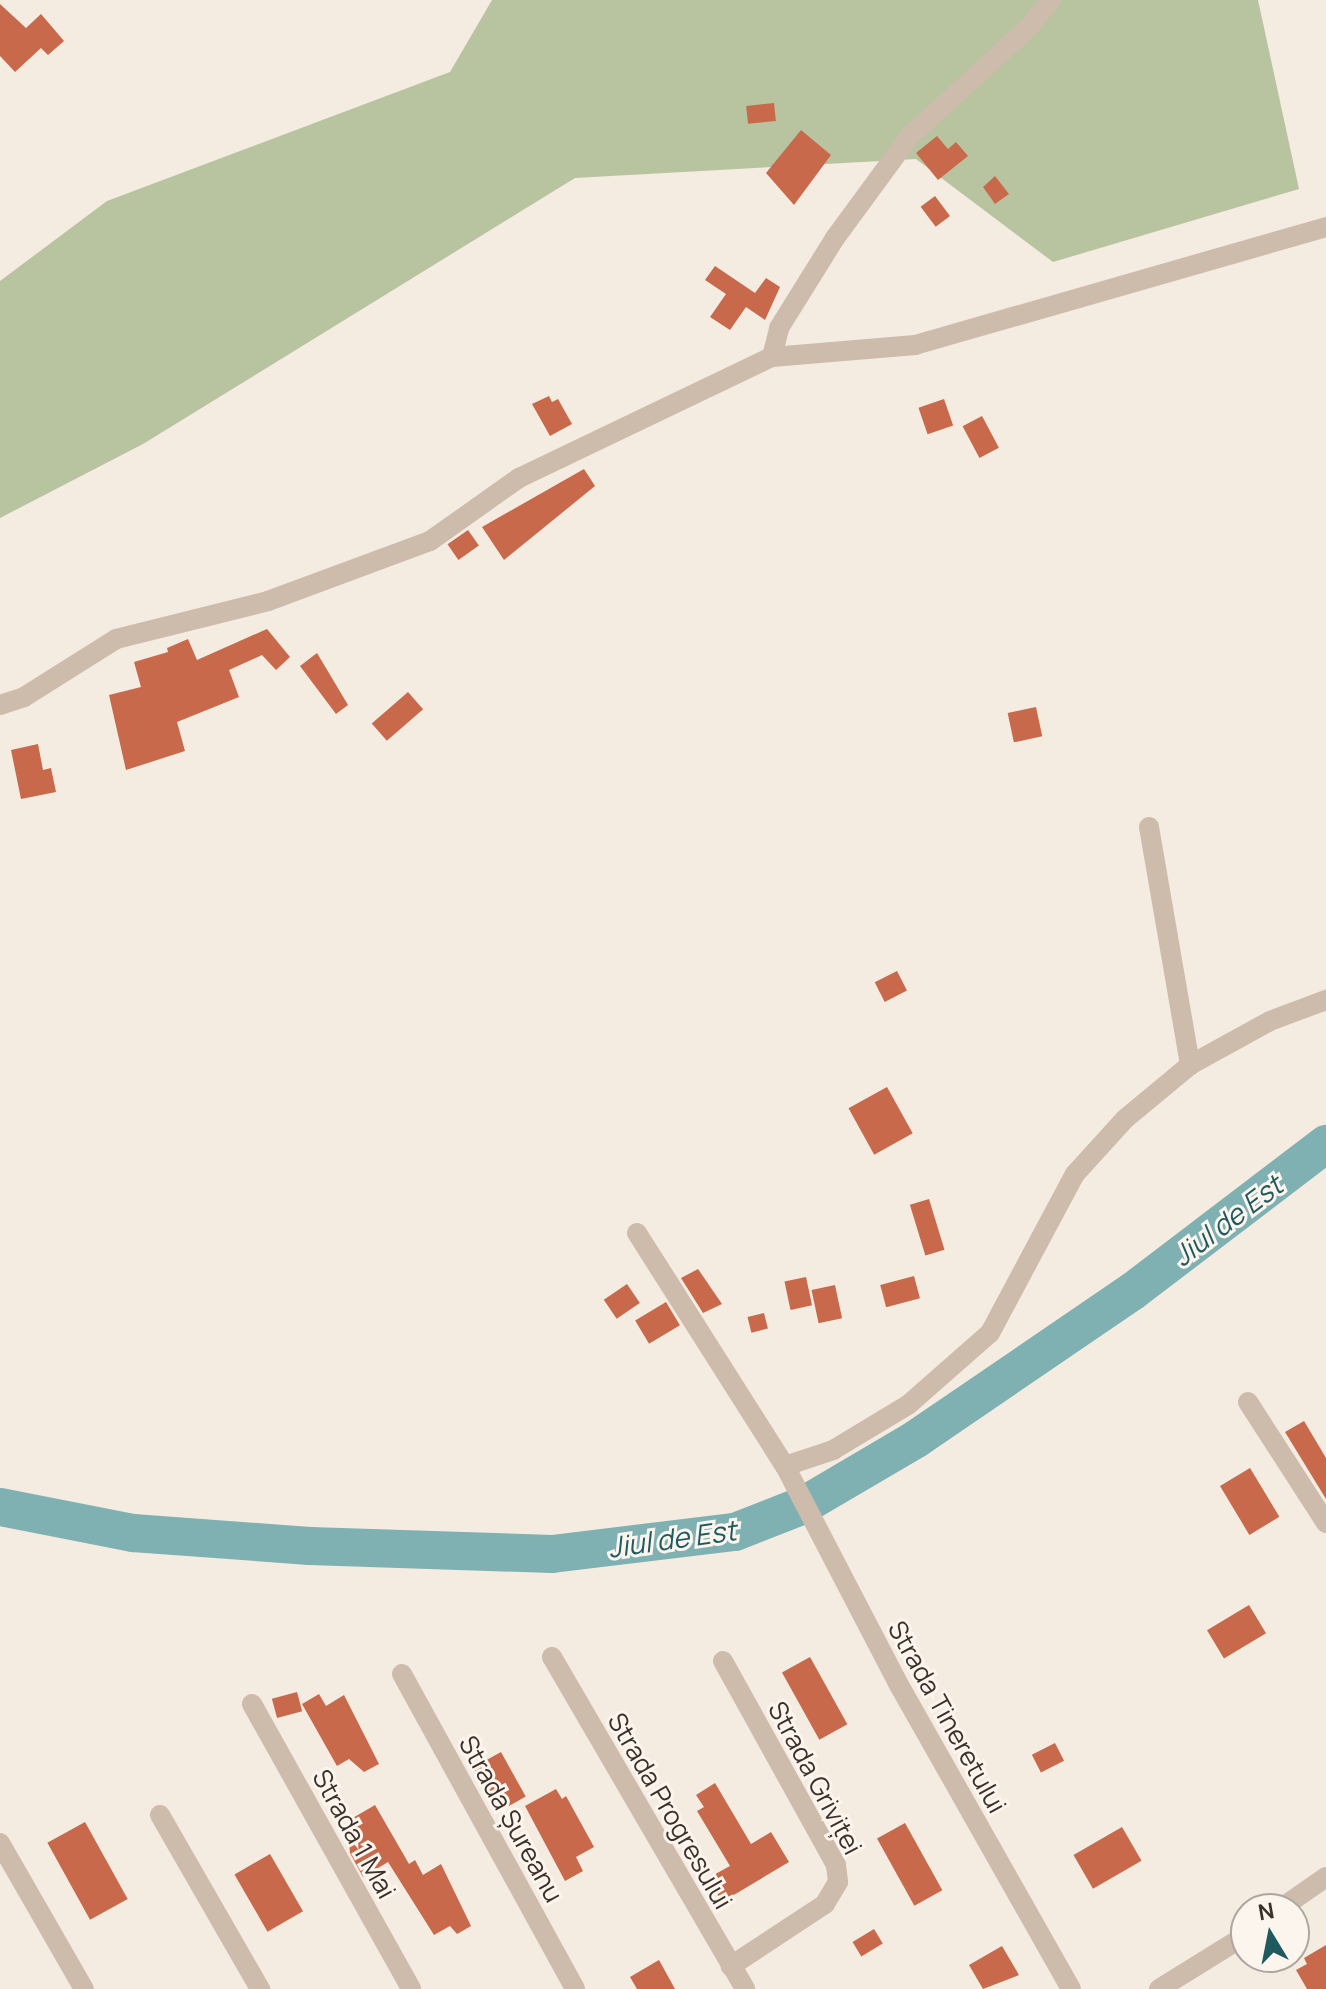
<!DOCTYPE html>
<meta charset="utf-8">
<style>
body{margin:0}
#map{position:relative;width:1326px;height:1989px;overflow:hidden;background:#f4ebe1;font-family:Manrope,sans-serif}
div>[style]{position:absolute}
.green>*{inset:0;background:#b8c4a0}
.river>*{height:38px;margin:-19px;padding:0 19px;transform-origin:19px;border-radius:19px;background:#7fb0b2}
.building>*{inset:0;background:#c8694b;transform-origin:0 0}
.street>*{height:20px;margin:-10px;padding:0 10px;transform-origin:10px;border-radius:10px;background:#cdbbac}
span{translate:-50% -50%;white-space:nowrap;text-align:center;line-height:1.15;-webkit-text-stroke:6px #fbf5ee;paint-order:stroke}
.street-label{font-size:26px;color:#3b302b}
.water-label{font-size:28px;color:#1f5a5e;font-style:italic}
.north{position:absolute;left:1230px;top:1893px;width:80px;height:80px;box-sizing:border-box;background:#fbf5ee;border:2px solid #aea6a0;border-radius:50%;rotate:350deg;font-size:22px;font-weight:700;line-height:32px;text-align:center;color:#3b302b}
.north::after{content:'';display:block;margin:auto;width:28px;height:36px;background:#1f5a5e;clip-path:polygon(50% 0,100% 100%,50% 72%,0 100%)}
</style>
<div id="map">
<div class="green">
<div style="clip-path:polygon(492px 0,1258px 0,1299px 189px,1053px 262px,916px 159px,575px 178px,143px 444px,0 518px,0 281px,107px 201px,450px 72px)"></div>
</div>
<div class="river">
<div style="left:0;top:1507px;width:136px;rotate:11.1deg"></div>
<div style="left:133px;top:1533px;width:177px;rotate:4.2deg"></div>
<div style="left:310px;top:1546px;width:242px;rotate:1.9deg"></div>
<div style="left:552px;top:1554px;width:184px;rotate:-6.9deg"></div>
<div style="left:735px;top:1532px;width:74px;rotate:-21.4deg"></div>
<div style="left:804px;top:1505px;width:130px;rotate:-30.5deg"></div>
<div style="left:916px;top:1439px;width:263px;rotate:-34.3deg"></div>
<div style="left:1133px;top:1291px;width:243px;rotate:-37.3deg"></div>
</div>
<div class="building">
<div style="clip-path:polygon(0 4px,26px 28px,41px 14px,64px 41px,48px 55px,41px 48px,15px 72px,0 56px)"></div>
<div style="left:774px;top:103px;width:18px;height:28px;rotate:84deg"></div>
<div style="clip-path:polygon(801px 130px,831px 155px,794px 205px,766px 173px)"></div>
<div style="clip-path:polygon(937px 136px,948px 149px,956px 142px,968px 156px,938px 180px,916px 153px)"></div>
<div style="clip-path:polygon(995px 176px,1009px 194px,995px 204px,983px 187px)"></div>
<div style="left:935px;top:196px;width:25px;height:18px;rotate:53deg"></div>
<div style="clip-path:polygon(715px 266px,755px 293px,766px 278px,780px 287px,765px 320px,746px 307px,730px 330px,710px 317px,726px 294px,705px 280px)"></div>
<div style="clip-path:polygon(549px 396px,552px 402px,558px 399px,572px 424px,550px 436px,532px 404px)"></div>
<div style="left:944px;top:399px;width:28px;height:27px;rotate:71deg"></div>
<div style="left:982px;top:416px;width:36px;height:22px;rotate:62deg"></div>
<div style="clip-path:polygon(584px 469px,595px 486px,504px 560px,482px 527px)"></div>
<div style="left:468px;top:530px;width:19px;height:25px;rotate:55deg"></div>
<div style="clip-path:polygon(267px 629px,290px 657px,276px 670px,262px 655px,229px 670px,239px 697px,177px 722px,185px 751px,126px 770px,109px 695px,141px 687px,134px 662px,168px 652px,167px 648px,188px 639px,197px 660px)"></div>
<div style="clip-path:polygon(317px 653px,348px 705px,336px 714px,300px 666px)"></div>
<div style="left:408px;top:692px;width:23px;height:48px;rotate:49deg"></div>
<div style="left:1036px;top:707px;width:30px;height:29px;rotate:78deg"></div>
<div style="clip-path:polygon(38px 744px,43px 770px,51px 768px,56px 792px,21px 799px,11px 750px)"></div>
<div style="left:897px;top:971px;width:22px;height:25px;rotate:63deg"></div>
<div style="left:887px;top:1087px;width:53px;height:44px;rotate:61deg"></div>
<div style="left:929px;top:1199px;width:53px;height:20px;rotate:73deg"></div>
<div style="clip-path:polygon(698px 1269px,722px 1304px,703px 1313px,681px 1278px)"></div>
<div style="left:914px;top:1276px;width:23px;height:35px;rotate:75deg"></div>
<div style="left:806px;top:1277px;width:29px;height:22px;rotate:78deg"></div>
<div style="left:627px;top:1284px;width:23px;height:28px;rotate:56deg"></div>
<div style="left:835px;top:1285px;width:34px;height:24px;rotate:78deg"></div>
<div style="left:666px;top:1302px;width:27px;height:36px;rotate:59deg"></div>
<div style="left:764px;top:1313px;width:16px;height:17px;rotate:76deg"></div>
<div style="clip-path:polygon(1304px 1421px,1326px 1458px,1326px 1499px,1285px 1432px)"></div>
<div style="left:1250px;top:1468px;width:57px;height:35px;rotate:59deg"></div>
<div style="left:1249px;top:1605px;width:33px;height:49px;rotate:59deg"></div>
<div style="left:810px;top:1657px;width:77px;height:32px;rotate:61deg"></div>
<div style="left:297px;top:1692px;width:20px;height:26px;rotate:75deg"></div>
<div style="clip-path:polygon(319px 1694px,326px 1706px,344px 1695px,379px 1764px,364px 1772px,349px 1759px,337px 1766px,302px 1704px)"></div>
<div style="left:1055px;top:1743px;width:20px;height:26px;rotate:63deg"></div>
<div style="left:501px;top:1752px;width:51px;height:32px;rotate:61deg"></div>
<div style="clip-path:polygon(715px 1783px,751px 1844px,771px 1832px,789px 1862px,722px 1902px,708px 1878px,730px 1866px,697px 1811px,704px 1807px,696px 1795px)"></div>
<div style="clip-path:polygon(556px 1789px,562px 1799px,566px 1796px,594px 1847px,576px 1857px,583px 1871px,565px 1881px,525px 1806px)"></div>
<div style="clip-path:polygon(375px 1805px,409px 1864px,415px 1860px,423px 1875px,441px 1864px,471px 1926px,457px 1934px,450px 1926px,434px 1935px,388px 1862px,363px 1877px,350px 1853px,349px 1842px,360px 1835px,351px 1819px)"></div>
<div style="left:85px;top:1822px;width:88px;height:43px;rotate:61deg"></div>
<div style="left:905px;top:1823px;width:77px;height:32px;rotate:61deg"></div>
<div style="left:1122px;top:1827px;width:39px;height:56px;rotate:60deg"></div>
<div style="left:270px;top:1854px;width:66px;height:41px;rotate:60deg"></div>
<div style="left:874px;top:1929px;width:17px;height:25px;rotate:59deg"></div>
<div style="clip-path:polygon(1326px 1945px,1326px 1989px,1307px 1989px,1296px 1970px,1307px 1964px,1304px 1958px)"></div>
<div style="clip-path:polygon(1002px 1946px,1019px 1975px,983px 1989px,969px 1965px)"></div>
<div style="clip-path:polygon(659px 1960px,675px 1989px,637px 1989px,630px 1977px)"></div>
</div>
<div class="street">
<div style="left:772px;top:357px;width:30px;rotate:-76deg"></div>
<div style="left:779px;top:328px;width:106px;rotate:-58.1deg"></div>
<div style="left:835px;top:238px;width:127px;rotate:-53.7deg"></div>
<div style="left:910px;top:136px;width:161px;rotate:-42.5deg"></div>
<div style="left:1029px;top:27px;width:35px;rotate:-51deg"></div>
<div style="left:0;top:705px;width:25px;rotate:-18deg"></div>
<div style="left:24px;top:697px;width:109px;rotate:-32.2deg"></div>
<div style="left:116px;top:639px;width:157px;rotate:-14deg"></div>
<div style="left:268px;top:601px;width:173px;rotate:-20.3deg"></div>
<div style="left:430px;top:541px;width:109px;rotate:-35.3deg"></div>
<div style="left:519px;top:478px;width:280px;rotate:-25.6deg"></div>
<div style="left:772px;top:357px;width:144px;rotate:-4.8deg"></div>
<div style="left:915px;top:345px;width:428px;rotate:-16deg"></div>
<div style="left:1149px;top:827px;width:242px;rotate:80.2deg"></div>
<div style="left:637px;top:1233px;width:276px;rotate:57.6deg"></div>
<div style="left:785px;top:1466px;width:247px;rotate:62.5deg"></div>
<div style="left:899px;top:1685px;width:349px;rotate:60.5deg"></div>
<div style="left:1248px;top:1402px;width:144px;rotate:57.2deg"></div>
<div style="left:785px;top:1466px;width:51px;rotate:-18.4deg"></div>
<div style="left:833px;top:1450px;width:87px;rotate:-31deg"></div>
<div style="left:908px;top:1405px;width:109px;rotate:-41.3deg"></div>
<div style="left:990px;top:1333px;width:180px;rotate:-61.9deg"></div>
<div style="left:1075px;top:1174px;width:74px;rotate:-47.7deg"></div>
<div style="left:1125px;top:1119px;width:85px;rotate:-39.7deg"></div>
<div style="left:1190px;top:1065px;width:91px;rotate:-28.8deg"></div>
<div style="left:1270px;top:1021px;width:60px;rotate:-20.6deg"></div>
<div style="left:552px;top:1657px;width:384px;rotate:59.8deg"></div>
<div style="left:723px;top:1661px;width:233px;rotate:61deg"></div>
<div style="left:836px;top:1865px;width:17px;rotate:83deg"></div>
<div style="left:838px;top:1882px;width:26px;rotate:121deg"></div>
<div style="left:825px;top:1904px;width:113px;rotate:146.6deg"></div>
<div style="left:402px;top:1674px;width:359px;rotate:61.2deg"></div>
<div style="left:252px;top:1704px;width:326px;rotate:60.8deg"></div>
<div style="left:160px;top:1815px;width:201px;rotate:60.1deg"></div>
<div style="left:0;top:1843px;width:168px;rotate:60.1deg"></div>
<div style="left:1280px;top:1909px;width:56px;rotate:-34.8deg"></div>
<div style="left:1159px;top:1989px;width:102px;rotate:-31.8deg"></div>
</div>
<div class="street-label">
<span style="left:947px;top:1717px;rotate:61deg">Strada Tineretului</span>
<span style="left:815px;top:1778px;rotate:62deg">Strada Griviței</span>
<span style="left:670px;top:1811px;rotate:60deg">Strada Progresului</span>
<span style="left:511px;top:1819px;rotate:61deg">Strada Șureanu</span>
<span style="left:354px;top:1834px;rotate:61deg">Strada 1 Mai</span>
</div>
<div class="water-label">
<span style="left:1227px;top:1220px;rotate:-37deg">Jiul de Est</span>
<span style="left:672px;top:1538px;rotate:-8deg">Jiul de Est</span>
</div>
<div class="north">N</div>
</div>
